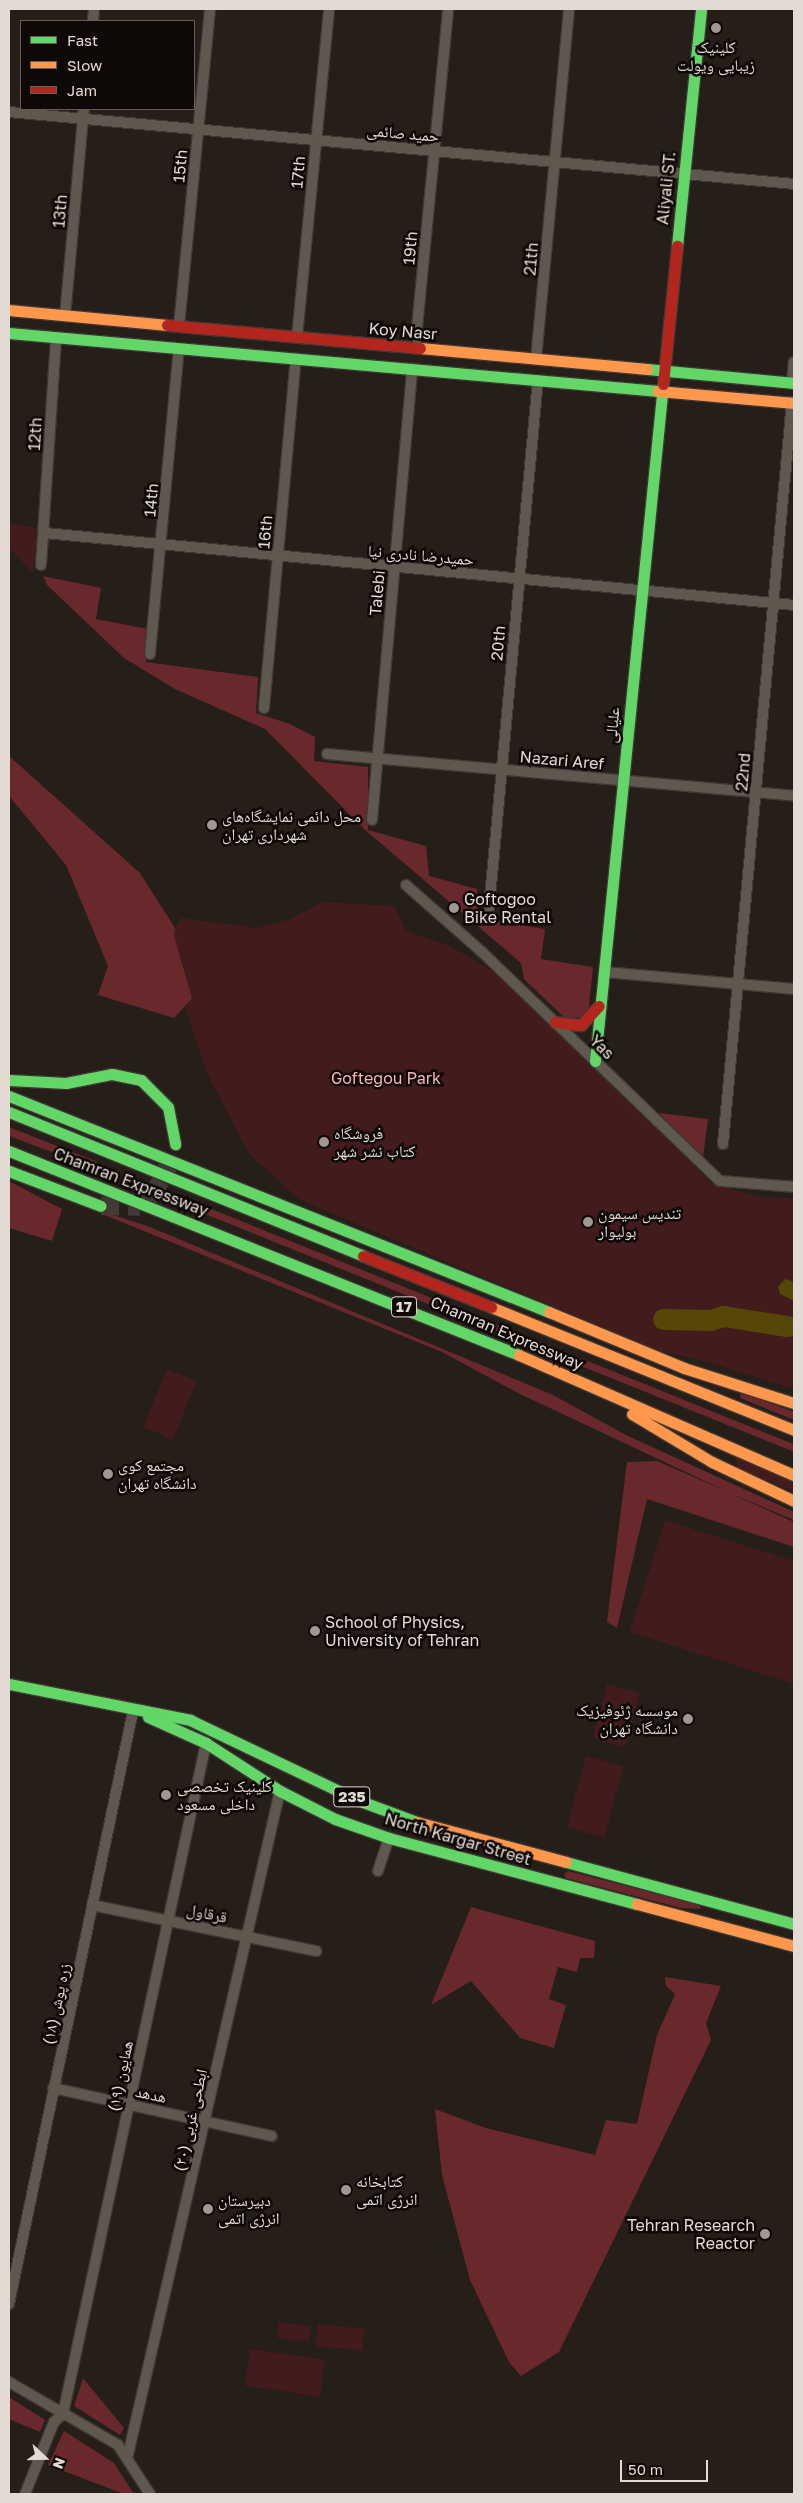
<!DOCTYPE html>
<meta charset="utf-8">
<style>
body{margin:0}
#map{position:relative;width:803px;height:2503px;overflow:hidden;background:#251e19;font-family:"Golos Text","Noto Naskh Arabic",sans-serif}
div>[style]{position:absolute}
.green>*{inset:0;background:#421b1c;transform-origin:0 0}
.forest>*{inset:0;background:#69282c;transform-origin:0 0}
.water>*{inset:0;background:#554806}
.river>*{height:21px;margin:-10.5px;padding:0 10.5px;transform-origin:10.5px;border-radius:10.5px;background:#554806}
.highway-tunnel>*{height:18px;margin-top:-9px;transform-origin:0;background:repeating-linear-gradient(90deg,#423a35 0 18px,transparent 0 27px)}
.roads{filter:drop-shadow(1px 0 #3f3834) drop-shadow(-1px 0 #3f3834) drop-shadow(0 1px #3f3834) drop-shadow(0 -1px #3f3834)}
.street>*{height:10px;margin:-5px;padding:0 5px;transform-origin:5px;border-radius:5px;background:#5f584f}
.fast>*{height:11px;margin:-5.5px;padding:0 5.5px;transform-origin:5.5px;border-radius:5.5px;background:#63d668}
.slow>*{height:11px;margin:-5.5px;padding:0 5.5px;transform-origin:5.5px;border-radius:5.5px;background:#ff974d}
.jam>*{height:11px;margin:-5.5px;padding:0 5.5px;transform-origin:5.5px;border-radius:5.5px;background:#b3261e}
.dots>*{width:14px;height:14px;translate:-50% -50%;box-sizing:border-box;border:2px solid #0e0906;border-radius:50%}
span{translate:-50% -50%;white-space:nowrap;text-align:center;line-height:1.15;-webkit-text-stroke:5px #0e0906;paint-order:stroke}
.shield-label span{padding:1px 4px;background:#0e0906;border:1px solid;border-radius:4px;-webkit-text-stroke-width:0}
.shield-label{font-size:15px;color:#e3dad4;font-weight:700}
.poi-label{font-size:16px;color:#e3dad4}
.left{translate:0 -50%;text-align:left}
.right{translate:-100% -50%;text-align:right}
.street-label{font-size:16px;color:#e3dad4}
.park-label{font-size:16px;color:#fab4b5}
.frame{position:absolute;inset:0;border:10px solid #e3dad4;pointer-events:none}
.legend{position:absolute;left:20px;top:20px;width:175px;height:90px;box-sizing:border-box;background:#0e0906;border:1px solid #635d58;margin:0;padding:6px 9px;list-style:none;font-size:15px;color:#e3dad4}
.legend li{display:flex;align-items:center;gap:10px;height:25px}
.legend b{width:25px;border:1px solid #635d58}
.north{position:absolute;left:20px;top:2433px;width:50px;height:50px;-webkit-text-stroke:4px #0e0906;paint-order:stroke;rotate:111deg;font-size:14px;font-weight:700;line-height:20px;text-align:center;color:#e3dad4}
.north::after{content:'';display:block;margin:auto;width:18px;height:22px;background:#e3dad4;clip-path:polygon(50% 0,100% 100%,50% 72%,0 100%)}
.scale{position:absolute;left:620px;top:2460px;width:88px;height:22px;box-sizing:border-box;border:2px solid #e3dad4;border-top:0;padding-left:6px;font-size:15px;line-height:18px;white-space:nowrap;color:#e3dad4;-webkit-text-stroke:4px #0e0906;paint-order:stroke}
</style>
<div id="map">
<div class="green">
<div style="clip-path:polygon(9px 524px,38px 528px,33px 573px,9px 548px)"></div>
<div style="clip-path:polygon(323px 902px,395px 906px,405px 930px,450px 946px,496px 973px,713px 1184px,758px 1196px,794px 1199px,794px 1389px,708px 1362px,660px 1351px,328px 1212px,299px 1199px,249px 1154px,207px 1073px,185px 1007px,192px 997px,171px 936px,181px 918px,257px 928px,290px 919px)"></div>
<div style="left:167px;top:1369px;width:32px;height:63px;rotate:22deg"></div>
<div style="clip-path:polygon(735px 1457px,794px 1481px,794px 1492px,738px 1468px)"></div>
<div style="clip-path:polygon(665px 1520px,794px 1561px,794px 1684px,630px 1632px)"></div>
<div style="left:607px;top:1684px;width:34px;height:56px;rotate:15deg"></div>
<div style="left:586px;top:1756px;width:39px;height:74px;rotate:15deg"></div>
<div style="left:279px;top:2322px;width:32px;height:16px;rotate:7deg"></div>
<div style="left:318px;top:2324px;width:47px;height:22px;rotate:6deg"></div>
<div style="left:250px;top:2349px;width:76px;height:37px;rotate:8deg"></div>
</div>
<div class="forest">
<div style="clip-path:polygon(43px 576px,101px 588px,96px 619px,148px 629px,146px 662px,258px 677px,256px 713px,290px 724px,315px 737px,314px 761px,368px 767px,368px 830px,426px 846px,429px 876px,477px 889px,478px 918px,545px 929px,541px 959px,593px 967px,588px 1015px,567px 1020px,524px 979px,521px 963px,364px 829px,265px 729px,175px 689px,124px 658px,47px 585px)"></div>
<div style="clip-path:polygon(9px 756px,140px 873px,175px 928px,174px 936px,192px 998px,174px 1018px,98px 995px,108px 966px,66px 865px,9px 796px)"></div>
<div style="clip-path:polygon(659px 1113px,708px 1119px,703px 1158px,699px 1157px)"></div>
<div style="clip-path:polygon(9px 1127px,98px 1162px,94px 1168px,9px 1136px)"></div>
<div style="clip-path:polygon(9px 1181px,62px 1209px,52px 1241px,9px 1228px)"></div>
<div style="clip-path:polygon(65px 1199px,150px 1227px,553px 1395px,626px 1435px,794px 1512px,794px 1520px,729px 1493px,794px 1522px,794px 1547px,647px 1499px,617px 1628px,607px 1622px,627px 1462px,657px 1461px,726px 1491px,518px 1393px,442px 1352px)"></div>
<div style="left:199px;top:1204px;width:643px;height:7px;rotate:22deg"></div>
<div style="clip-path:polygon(741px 1392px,794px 1412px,794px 1420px,740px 1398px)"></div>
<div style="clip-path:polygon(568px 1871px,700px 1905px,701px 1909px,681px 1908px,566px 1878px,564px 1874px)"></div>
<div style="clip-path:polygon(471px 1907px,595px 1941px,594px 1958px,580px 1958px,577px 1972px,558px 1967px,549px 1999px,566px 2005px,554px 2048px,520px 2038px,471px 1981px,431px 2005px)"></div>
<div style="clip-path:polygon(665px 1977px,721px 1986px,706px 2023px,711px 2040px,559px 2352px,521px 2376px,509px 2362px,470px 2280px,442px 2175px,435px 2109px,486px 2128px,595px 2155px,606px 2120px,637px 2124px,657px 2035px,675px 1994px,666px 1986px)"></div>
<div style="clip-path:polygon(83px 2378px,124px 2428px,120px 2435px,74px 2406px)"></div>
<div style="clip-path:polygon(9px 2397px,45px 2420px,40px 2432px,9px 2419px)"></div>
<div style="clip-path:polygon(64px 2431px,114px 2463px,134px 2494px,124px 2494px,48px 2465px)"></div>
</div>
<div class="water">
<div style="clip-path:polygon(785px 1279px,794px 1282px,794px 1301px,780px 1294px,778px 1287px)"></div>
</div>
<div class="river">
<div style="left:663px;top:1319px;width:47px;rotate:1.2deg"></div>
<div style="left:710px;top:1320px;width:14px;rotate:-17deg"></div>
<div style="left:723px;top:1316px;width:65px;rotate:8.9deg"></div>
</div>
<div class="highway-tunnel">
<div style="left:101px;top:1206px;width:39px;rotate:1deg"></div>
<div style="left:140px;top:1207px;width:16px;rotate:-40deg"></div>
<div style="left:152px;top:1197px;width:38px;rotate:-62deg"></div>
</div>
<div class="roads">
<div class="street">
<div style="left:93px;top:21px;width:12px;rotate:-85deg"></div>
<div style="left:9px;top:112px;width:788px;rotate:5.24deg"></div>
<div style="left:65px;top:316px;width:208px;rotate:-84.8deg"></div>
<div style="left:179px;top:326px;width:319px;rotate:-84.4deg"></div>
<div style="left:297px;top:337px;width:330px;rotate:-84.4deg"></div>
<div style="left:415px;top:348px;width:341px;rotate:-84.4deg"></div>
<div style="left:536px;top:359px;width:352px;rotate:-84.6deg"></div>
<div style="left:792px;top:383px;width:21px;rotate:-85deg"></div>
<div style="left:45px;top:533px;width:752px;rotate:5.49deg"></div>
<div style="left:41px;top:565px;width:228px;rotate:-86.2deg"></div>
<div style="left:150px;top:654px;width:307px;rotate:-84.6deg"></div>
<div style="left:264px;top:708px;width:350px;rotate:-84.8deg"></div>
<div style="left:327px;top:754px;width:469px;rotate:5.1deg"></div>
<div style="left:372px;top:820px;width:453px;rotate:-84.9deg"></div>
<div style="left:406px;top:885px;width:101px;rotate:41.4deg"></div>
<div style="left:482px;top:952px;width:330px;rotate:43.9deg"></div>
<div style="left:720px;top:1181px;width:74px;rotate:4.6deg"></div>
<div style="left:489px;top:908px;width:530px;rotate:-84.7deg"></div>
<div style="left:604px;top:972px;width:191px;rotate:5.1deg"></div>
<div style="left:723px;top:1144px;width:745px;rotate:-84.69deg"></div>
<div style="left:378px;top:1871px;width:35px;rotate:-72deg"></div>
<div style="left:92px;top:1905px;width:229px;rotate:11.6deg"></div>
<div style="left:53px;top:2088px;width:224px;rotate:12.4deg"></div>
<div style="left:9px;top:2304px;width:606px;rotate:-78.19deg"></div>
<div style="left:9px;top:2382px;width:126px;rotate:30deg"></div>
<div style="left:118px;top:2445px;width:59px;rotate:56.9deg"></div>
<div style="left:128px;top:2455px;width:681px;rotate:-77.11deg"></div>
<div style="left:25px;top:2494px;width:78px;rotate:-68.1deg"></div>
<div style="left:54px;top:2422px;width:12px;rotate:-42deg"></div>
<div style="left:63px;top:2414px;width:686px;rotate:-77.97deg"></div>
</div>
<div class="fast">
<div style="left:677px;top:246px;width:238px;rotate:-84.2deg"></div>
<div style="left:9px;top:333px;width:652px;rotate:5.11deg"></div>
<div style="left:647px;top:369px;width:148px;rotate:5.4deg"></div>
<div style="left:595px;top:1061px;width:680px;rotate:-84.26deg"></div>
<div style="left:9px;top:1080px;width:57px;rotate:3deg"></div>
<div style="left:66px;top:1083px;width:47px;rotate:-11.1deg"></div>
<div style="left:112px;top:1074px;width:30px;rotate:12deg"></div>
<div style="left:141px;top:1080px;width:38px;rotate:45deg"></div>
<div style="left:168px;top:1107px;width:38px;rotate:79deg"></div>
<div style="left:9px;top:1096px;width:582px;rotate:21.8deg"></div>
<div style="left:9px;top:1112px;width:382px;rotate:22.1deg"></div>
<div style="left:9px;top:1151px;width:549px;rotate:21.8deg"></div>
<div style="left:9px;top:1171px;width:98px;rotate:20.8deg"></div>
<div style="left:9px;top:1684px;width:185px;rotate:11.2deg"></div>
<div style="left:190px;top:1720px;width:188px;rotate:25.5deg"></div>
<div style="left:360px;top:1801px;width:61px;rotate:20.2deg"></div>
<div style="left:148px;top:1717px;width:64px;rotate:24.1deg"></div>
<div style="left:206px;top:1743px;width:88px;rotate:33deg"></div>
<div style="left:280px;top:1791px;width:62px;rotate:27deg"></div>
<div style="left:335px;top:1819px;width:57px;rotate:19.4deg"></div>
<div style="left:389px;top:1838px;width:257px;rotate:14.9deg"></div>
<div style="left:566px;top:1862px;width:236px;rotate:15.2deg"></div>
</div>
<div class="slow">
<div style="left:9px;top:310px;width:159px;rotate:5.4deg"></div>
<div style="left:420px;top:348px;width:228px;rotate:5.3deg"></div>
<div style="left:658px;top:391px;width:137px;rotate:5deg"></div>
<div style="left:491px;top:1307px;width:327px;rotate:22.1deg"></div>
<div style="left:549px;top:1312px;width:146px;rotate:22.5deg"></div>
<div style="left:684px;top:1368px;width:115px;rotate:17.7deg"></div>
<div style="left:519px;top:1355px;width:300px;rotate:23.6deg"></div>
<div style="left:632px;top:1414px;width:93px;rotate:31deg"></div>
<div style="left:712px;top:1462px;width:91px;rotate:25.4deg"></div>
<div style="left:417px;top:1822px;width:154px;rotate:15deg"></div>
<div style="left:637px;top:1904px;width:163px;rotate:15deg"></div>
</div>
<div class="jam">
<div style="left:167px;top:325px;width:254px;rotate:5.2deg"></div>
<div style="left:663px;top:384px;width:139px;rotate:-84.2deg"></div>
<div style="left:555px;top:1022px;width:26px;rotate:7deg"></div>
<div style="left:581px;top:1025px;width:26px;rotate:-47deg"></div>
<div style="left:363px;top:1256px;width:138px;rotate:21.7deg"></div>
</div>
</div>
<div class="dots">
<div style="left:716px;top:28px;background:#a09893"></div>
<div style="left:212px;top:825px;background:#a09893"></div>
<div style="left:454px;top:908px;background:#a09893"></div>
<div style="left:324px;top:1142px;background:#a09893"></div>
<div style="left:588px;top:1222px;background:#a09893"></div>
<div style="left:108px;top:1474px;background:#a09893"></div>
<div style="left:315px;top:1631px;background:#a09893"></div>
<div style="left:688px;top:1719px;background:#a09893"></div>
<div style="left:166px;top:1795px;background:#a09893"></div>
<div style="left:346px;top:2190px;background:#a09893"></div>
<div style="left:208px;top:2209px;background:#a09893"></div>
<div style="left:765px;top:2234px;background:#a09893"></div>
</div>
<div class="shield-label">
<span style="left:404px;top:1307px">17</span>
<span style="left:352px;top:1797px">235</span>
</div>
<div class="poi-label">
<span style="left:716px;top:56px">کلینیک<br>زیبایی ویولت</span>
<span class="left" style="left:222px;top:825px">محل دائمی نمایشگاه‌های<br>شهرداری تهران</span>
<span class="left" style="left:464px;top:908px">Goftogoo<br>Bike Rental</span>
<span class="left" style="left:334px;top:1142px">فروشگاه<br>کتاب نشر شهر</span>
<span class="left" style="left:598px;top:1222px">تندیس سیمون<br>بولیوار</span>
<span class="left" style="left:118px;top:1474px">مجتمع کوی<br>دانشگاه تهران</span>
<span class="left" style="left:325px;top:1631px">School of Physics,<br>University of Tehran</span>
<span class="right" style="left:678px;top:1719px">موسسه ژئوفیزیک<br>دانشگاه تهران</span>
<span class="left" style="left:177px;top:1795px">کلینیک تخصصی<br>داخلی مسعود</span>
<span class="left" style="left:356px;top:2190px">کتابخانه<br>انرژی اتمی</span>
<span class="left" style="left:218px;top:2209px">دبیرستان<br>انرژی اتمی</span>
<span class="right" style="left:755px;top:2234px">Tehran Research<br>Reactor</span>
</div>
<div class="street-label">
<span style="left:403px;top:133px;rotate:5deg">حمید صائمی</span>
<span style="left:180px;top:166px;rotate:-85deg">15th</span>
<span style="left:298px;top:172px;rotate:-85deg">17th</span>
<span style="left:666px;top:188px;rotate:-84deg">Aliyali ST.</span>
<span style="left:60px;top:211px;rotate:-85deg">13th</span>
<span style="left:410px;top:248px;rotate:-85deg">19th</span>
<span style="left:531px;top:259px;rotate:-85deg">21th</span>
<span style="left:403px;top:331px;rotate:5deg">Koy Nasr</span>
<span style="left:35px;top:434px;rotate:-87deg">12th</span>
<span style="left:151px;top:500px;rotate:-85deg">14th</span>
<span style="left:265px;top:532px;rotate:-85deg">16th</span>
<span style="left:421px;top:555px;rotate:5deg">حمیدرضا نادری نیا</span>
<span style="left:377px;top:593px;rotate:-85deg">Talebi</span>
<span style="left:498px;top:643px;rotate:-85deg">20th</span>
<span style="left:612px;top:725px;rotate:-84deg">علیالی</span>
<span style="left:562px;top:760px;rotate:5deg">Nazari Aref</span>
<span style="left:743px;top:772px;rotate:-85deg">22nd</span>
<span style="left:602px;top:1047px;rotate:44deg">Yas</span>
<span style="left:131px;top:1182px;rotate:21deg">Chamran Expressway</span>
<span style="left:507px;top:1333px;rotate:23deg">Chamran Expressway</span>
<span style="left:458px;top:1839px;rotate:16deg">North Kargar Street</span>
<span style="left:207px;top:1913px;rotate:12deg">قرقاول</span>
<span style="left:56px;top:2004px;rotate:-78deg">زره پوش (۱۸)</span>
<span style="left:120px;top:2076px;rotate:-78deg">همایون (۱۹)</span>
<span style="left:151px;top:2094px;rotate:12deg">هدهد</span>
<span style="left:190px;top:2120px;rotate:-77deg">ابطحی غربی (۲۰)</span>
</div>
<div class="park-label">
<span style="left:386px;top:1078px">Goftegou Park</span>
</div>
<div class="frame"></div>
<ul class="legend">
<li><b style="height:6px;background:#63d668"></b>Fast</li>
<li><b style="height:6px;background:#ff974d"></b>Slow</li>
<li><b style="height:6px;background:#b3261e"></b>Jam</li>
</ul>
<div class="north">N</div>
<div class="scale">50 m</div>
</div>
